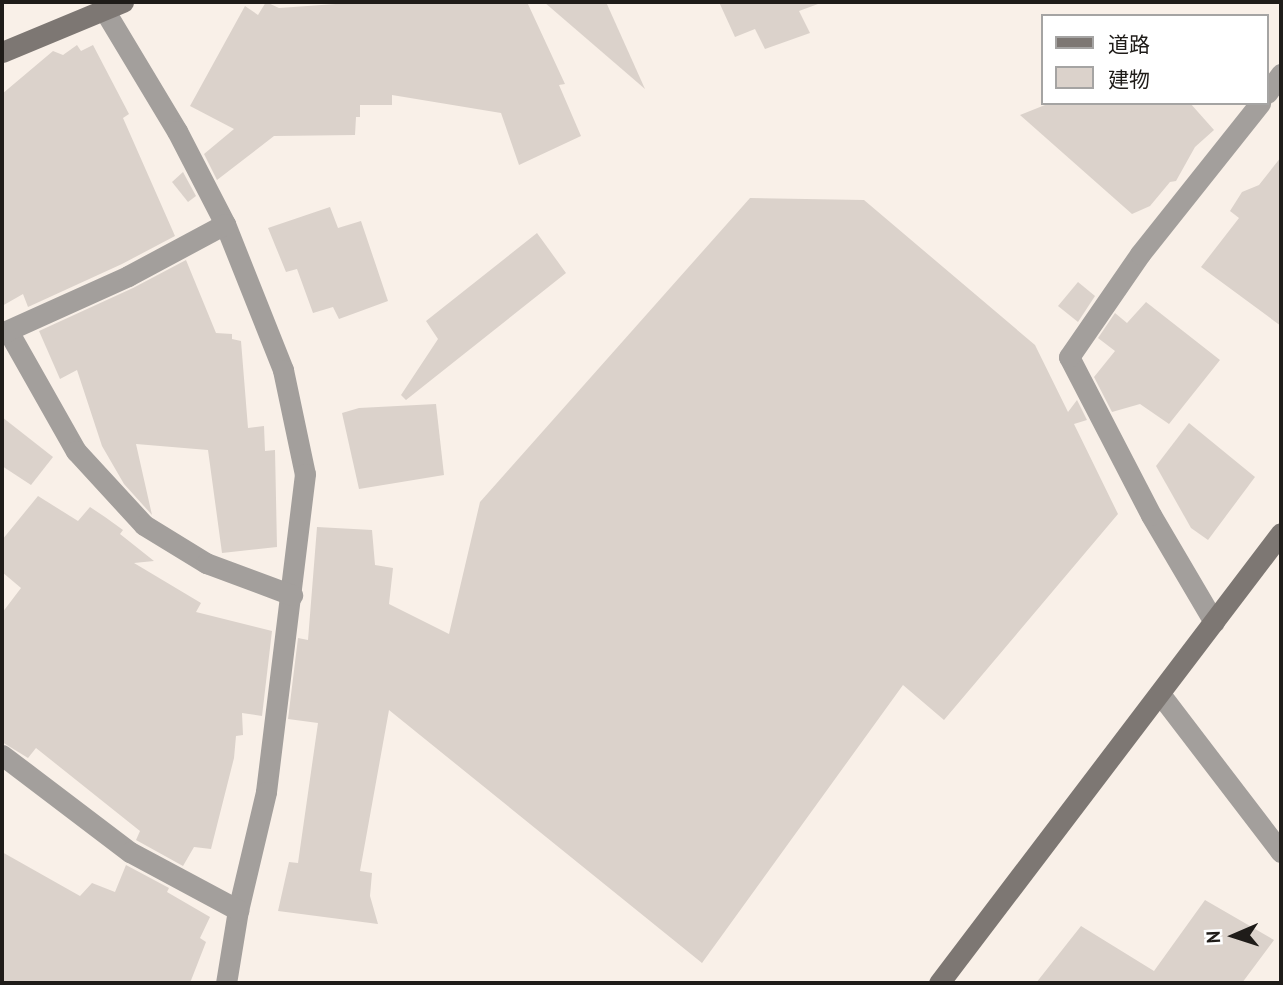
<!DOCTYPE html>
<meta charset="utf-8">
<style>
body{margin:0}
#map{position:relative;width:1283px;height:985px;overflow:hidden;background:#f9f0e8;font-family:"PT Sans","Noto Sans JP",sans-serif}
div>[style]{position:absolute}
.building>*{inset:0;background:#dbd2cb}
.street>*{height:21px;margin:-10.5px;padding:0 10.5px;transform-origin:10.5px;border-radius:10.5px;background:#a39f9c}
.secondary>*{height:21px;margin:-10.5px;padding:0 10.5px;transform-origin:10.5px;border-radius:10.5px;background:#7d7773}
span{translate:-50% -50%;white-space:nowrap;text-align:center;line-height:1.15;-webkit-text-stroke:6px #fff;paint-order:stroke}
.frame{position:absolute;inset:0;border:4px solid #1f1c19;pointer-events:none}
.legend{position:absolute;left:1041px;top:14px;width:228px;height:91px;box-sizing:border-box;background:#fff;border:2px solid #a5a4a3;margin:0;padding:9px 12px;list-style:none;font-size:21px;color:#1f1c19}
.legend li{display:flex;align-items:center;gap:14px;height:35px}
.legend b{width:35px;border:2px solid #a5a4a3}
.north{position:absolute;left:1199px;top:901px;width:70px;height:70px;-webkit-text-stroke:5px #fff;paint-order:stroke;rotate:267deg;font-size:19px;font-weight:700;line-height:28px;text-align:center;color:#1f1c19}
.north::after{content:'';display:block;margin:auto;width:24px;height:32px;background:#1f1c19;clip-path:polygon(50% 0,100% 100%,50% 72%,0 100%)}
</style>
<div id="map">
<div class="building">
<div style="clip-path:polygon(266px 2px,279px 8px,364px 2px,527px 2px,565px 84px,559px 85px,581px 136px,519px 165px,501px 113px,392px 95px,392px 105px,360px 105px,360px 117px,356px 117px,355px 135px,274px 136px,217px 180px,204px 154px,234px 129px,190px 106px,245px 6px,258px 15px)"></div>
<div style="clip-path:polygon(544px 2px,606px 2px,645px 89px)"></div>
<div style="clip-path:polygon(719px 2px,818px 2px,818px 4px,799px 11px,810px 33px,765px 49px,755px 29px,735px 37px)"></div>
<div style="clip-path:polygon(77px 45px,81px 51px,93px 45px,129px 114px,123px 118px,175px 236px,122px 264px,28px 307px,23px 294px,2px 306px,2px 94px,53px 51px,63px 55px)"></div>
<div style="clip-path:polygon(1050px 103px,1190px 103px,1214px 130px,1195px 147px,1176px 181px,1170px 182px,1150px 206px,1132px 214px,1020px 115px)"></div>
<div style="clip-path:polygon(1281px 157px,1281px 326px,1201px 267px,1239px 218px,1230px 211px,1242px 192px,1259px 185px)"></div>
<div style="clip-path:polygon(183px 172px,196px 196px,188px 202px,172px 182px)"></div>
<div style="clip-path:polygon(750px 198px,864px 200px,1035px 345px,1068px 412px,1077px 400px,1087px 420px,1074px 424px,1118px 514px,944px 720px,903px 685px,702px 963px,389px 710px,360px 871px,372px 873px,370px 896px,378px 924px,278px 911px,289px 862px,298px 863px,318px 723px,288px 719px,298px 638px,308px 640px,317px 527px,372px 530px,375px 565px,393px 568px,389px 604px,449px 634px,480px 502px)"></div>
<div style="clip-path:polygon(330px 207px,338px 228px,361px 221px,388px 301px,339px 319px,333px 307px,313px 313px,297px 269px,286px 272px,268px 228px)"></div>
<div style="clip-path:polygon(537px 233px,566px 273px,406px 400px,401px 395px,438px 339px,426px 321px)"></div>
<div style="clip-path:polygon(186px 260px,216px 333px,232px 334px,232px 339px,241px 341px,248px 428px,264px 426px,265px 451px,275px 450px,277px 547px,222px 553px,208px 450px,136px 444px,152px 515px,124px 484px,102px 446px,77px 370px,60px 379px,39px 331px,133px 288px)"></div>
<div style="clip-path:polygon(1078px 282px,1095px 296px,1078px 322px,1058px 306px)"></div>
<div style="clip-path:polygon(1146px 302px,1220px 360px,1169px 424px,1140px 404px,1112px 412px,1094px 377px,1115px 351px,1098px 338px,1115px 313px,1127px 323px)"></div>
<div style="clip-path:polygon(436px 404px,444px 475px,359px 489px,342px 413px,359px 408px)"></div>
<div style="clip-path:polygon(2px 417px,53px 457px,31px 485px,2px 466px)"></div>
<div style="clip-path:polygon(1189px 423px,1255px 477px,1208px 540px,1191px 528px,1156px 466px)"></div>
<div style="clip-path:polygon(38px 496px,78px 521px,90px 507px,105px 517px,123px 530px,120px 534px,154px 561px,134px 563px,201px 603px,196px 612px,272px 631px,262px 716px,242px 713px,243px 735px,236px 736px,234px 758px,211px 849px,194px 847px,183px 866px,136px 840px,140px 831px,36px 748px,28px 758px,2px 742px,2px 613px,21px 588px,2px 572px,2px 540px)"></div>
<div style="clip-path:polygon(2px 852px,80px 896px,92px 883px,115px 892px,126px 865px,169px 888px,167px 892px,210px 917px,200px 938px,206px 942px,190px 983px,2px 983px)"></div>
<div style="clip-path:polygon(1205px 900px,1274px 940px,1242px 983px,1036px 983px,1081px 926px,1154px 971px)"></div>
</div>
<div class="street">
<div style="left:103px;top:8px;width:144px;rotate:59deg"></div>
<div style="left:177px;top:131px;width:105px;rotate:62.7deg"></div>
<div style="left:225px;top:224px;width:157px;rotate:68.3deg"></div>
<div style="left:283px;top:370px;width:106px;rotate:78.1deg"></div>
<div style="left:305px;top:474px;width:320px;rotate:97deg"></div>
<div style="left:266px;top:792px;width:121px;rotate:103.3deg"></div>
<div style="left:238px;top:910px;width:74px;rotate:99.3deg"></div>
<div style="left:1267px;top:93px;width:24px;rotate:-54deg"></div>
<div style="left:8px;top:331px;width:138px;rotate:60.5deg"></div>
<div style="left:76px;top:451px;width:100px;rotate:47.4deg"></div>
<div style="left:144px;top:525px;width:73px;rotate:31.5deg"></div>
<div style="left:206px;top:563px;width:92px;rotate:20.4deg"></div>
<div style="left:2px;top:333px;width:138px;rotate:-24.3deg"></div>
<div style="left:128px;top:276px;width:110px;rotate:-28.2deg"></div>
<div style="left:1214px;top:622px;width:124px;rotate:-120.5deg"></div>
<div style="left:1151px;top:515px;width:178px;rotate:-117.4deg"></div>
<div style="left:1069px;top:357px;width:125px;rotate:-55.4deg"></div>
<div style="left:1140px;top:254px;width:193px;rotate:-51.5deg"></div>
<div style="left:1160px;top:694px;width:199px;rotate:52.6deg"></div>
<div style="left:2px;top:755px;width:161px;rotate:37.2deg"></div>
<div style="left:130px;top:852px;width:123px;rotate:28.2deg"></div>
</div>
<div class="secondary">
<div style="left:2px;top:52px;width:131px;rotate:-22.5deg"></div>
<div style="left:939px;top:983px;width:565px;rotate:-52.77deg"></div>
</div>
<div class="frame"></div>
<ul class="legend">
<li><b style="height:9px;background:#7d7773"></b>道路</li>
<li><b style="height:19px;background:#dbd2cb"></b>建物</li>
</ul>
<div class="north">N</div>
</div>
